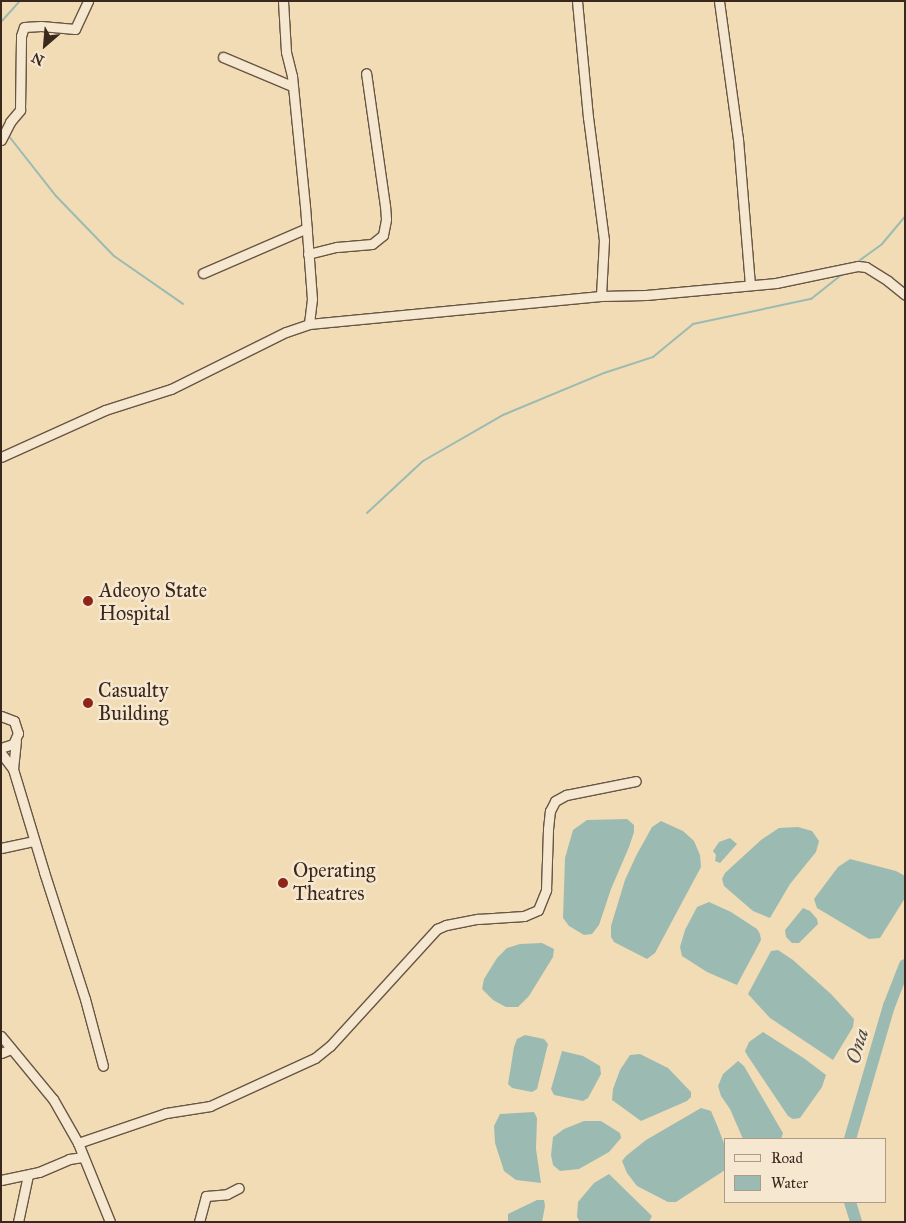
<!DOCTYPE html>
<style>
body{margin:0}
#map{position:relative;width:906px;height:1223px;overflow:hidden;background:#f1dcb6;font-family:"IM FELL Great Primer",serif}
div>[style]{position:absolute}
.water>*{inset:0;background:#9bbbb2}
.stream>*{height:2px;margin:-1px;padding:0 1px;transform-origin:1px;border-radius:1px;background:#9bbbb2}
.river>*{height:12px;margin:-6px;padding:0 6px;transform-origin:6px;border-radius:6px;background:#9bbbb2}
.roads{filter:drop-shadow(1px 0 #685543) drop-shadow(-1px 0 #685543) drop-shadow(0 1px #685543) drop-shadow(0 -1px #685543)}
.street>*{height:9px;margin:-4.5px;padding:0 4.5px;transform-origin:4.5px;border-radius:4.5px;background:#f6e8d0}
.dots>*{width:14px;height:14px;translate:-50% -50%;box-sizing:border-box;border:2px solid #f6e8d0;border-radius:50%}
span{translate:-50% -50%;white-space:nowrap;text-align:center;line-height:1.15;-webkit-text-stroke:5px #f6e8d0;paint-order:stroke}
.poi-label{font-size:20px;color:#3b281d}
.left{translate:0 -50%;text-align:left}
.water-label{font-size:21px;color:#534d42;font-style:italic}
.frame{position:absolute;inset:0;border:2px solid #3b281d;pointer-events:none}
.legend{position:absolute;left:724px;top:1138px;width:162px;height:65px;box-sizing:border-box;background:#f6e8d0;border:1px solid #ab9b88;margin:0;padding:6px 9px;list-style:none;font-size:15px;color:#3b281d}
.legend li{display:flex;align-items:center;gap:10px;height:25px}
.legend b{width:25px;border:1px solid #ab9b88}
.north{position:absolute;left:20px;top:20px;width:50px;height:50px;-webkit-text-stroke:4px #f6e8d0;paint-order:stroke;rotate:207deg;font-size:14px;font-weight:700;line-height:20px;text-align:center;color:#3b281d}
.north::after{content:'';display:block;margin:auto;width:18px;height:22px;background:#3b281d;clip-path:polygon(50% 0,100% 100%,50% 72%,0 100%)}
</style>
<div id="map">
<div class="water">
<div style="clip-path:polygon(627px 819px,634px 825px,634px 832px,629px 847px,611px 889px,599px 925px,592px 934px,584px 935px,569px 926px,563px 918px,565px 858px,573px 830px,587px 820px)"></div>
<div style="clip-path:polygon(661px 821px,683px 831px,694px 841px,700px 855px,701px 867px,655px 953px,647px 959px,614px 942px,611px 937px,611px 926px,625px 880px,636px 856px,652px 827px)"></div>
<div style="clip-path:polygon(798px 827px,812px 831px,819px 841px,816px 852px,790px 884px,770px 918px,753px 911px,724px 886px,722px 879px,725px 873px,761px 840px,779px 828px)"></div>
<div style="clip-path:polygon(730px 838px,737px 844px,720px 863px,715px 861px,716px 855px,713px 851px,719px 842px)"></div>
<div style="clip-path:polygon(850px 859px,896px 871px,905px 876px,905px 898px,880px 938px,869px 939px,817px 908px,814px 899px,838px 867px)"></div>
<div style="clip-path:polygon(709px 902px,731px 912px,757px 929px,760px 934px,761px 940px,737px 985px,707px 972px,682px 956px,680px 947px,685px 930px,697px 907px)"></div>
<div style="clip-path:polygon(803px 908px,810px 911px,817px 919px,818px 924px,799px 943px,792px 943px,786px 937px,785px 930px)"></div>
<div style="clip-path:polygon(542px 943px,554px 949px,553px 957px,529px 996px,518px 1007px,506px 1007px,493px 1000px,482px 989px,484px 979px,497px 958px,507px 948px,520px 944px)"></div>
<div style="clip-path:polygon(778px 950px,793px 960px,831px 994px,854px 1019px,853px 1027px,833px 1060px,770px 1018px,748px 994px,771px 951px)"></div>
<div style="clip-path:polygon(763px 1032px,805px 1059px,826px 1075px,822px 1087px,800px 1118px,793px 1119px,788px 1116px,747px 1055px,745px 1051px,749px 1042px)"></div>
<div style="clip-path:polygon(525px 1035px,544px 1039px,548px 1044px,537px 1089px,532px 1092px,512px 1088px,508px 1084px,514px 1047px,517px 1039px)"></div>
<div style="clip-path:polygon(562px 1051px,583px 1056px,600px 1066px,601px 1074px,588px 1098px,583px 1101px,554px 1095px,551px 1089px)"></div>
<div style="clip-path:polygon(640px 1054px,668px 1068px,691px 1092px,691px 1097px,687px 1101px,641px 1121px,612px 1100px,613px 1089px,620px 1070px,630px 1055px)"></div>
<div style="clip-path:polygon(738px 1061px,744px 1066px,780px 1128px,783px 1133px,781px 1139px,743px 1139px,730px 1109px,721px 1096px,718px 1086px,723px 1074px)"></div>
<div style="clip-path:polygon(701px 1108px,711px 1111px,717px 1125px,725px 1146px,725px 1170px,676px 1202px,668px 1202px,637px 1186px,627px 1173px,622px 1161px,626px 1156px,646px 1140px)"></div>
<div style="clip-path:polygon(534px 1112px,537px 1118px,536px 1149px,541px 1183px,516px 1180px,504px 1171px,495px 1143px,494px 1126px,500px 1114px)"></div>
<div style="clip-path:polygon(584px 1121px,601px 1121px,620px 1133px,621px 1138px,609px 1152px,579px 1169px,560px 1171px,553px 1165px,551px 1155px,553px 1137px,564px 1129px)"></div>
<div style="clip-path:polygon(609px 1174px,652px 1216px,649px 1222px,580px 1222px,577px 1217px,578px 1202px,594px 1183px)"></div>
<div style="clip-path:polygon(537px 1200px,544px 1200px,545px 1206px,542px 1222px,508px 1222px,508px 1214px)"></div>
</div>
<div class="stream">
<div style="left:1px;top:22px;width:28px;rotate:-48deg"></div>
<div style="left:8px;top:135px;width:78px;rotate:51.8deg"></div>
<div style="left:56px;top:196px;width:83px;rotate:46deg"></div>
<div style="left:114px;top:256px;width:84px;rotate:34.8deg"></div>
<div style="left:856px;top:263px;width:32px;rotate:-36deg"></div>
<div style="left:882px;top:244px;width:35px;rotate:-50deg"></div>
<div style="left:367px;top:513px;width:76px;rotate:-42.9deg"></div>
<div style="left:423px;top:461px;width:92px;rotate:-29.9deg"></div>
<div style="left:503px;top:415px;width:109px;rotate:-22.6deg"></div>
<div style="left:604px;top:373px;width:52px;rotate:-18.1deg"></div>
<div style="left:653px;top:357px;width:52px;rotate:-39.5deg"></div>
<div style="left:693px;top:324px;width:121px;rotate:-12deg"></div>
<div style="left:811px;top:299px;width:43px;rotate:-38.5deg"></div>
</div>
<div class="river">
<div style="left:850px;top:1139px;width:139px;rotate:-73.7deg"></div>
<div style="left:889px;top:1006px;width:44px;rotate:-68.7deg"></div>
<div style="left:850px;top:1202px;width:21px;rotate:73deg"></div>
</div>
<div class="roads">
<div class="street">
<div style="left:283px;top:1px;width:51px;rotate:86.6deg"></div>
<div style="left:286px;top:52px;width:25px;rotate:76deg"></div>
<div style="left:292px;top:76px;width:131px;rotate:84.3deg"></div>
<div style="left:305px;top:206px;width:93px;rotate:85.7deg"></div>
<div style="left:312px;top:299px;width:25px;rotate:97deg"></div>
<div style="left:577px;top:1px;width:117px;rotate:84.6deg"></div>
<div style="left:588px;top:117px;width:124px;rotate:82.6deg"></div>
<div style="left:604px;top:240px;width:56px;rotate:93.1deg"></div>
<div style="left:719px;top:1px;width:139px;rotate:82.2deg"></div>
<div style="left:738px;top:139px;width:145px;rotate:85.3deg"></div>
<div style="left:223px;top:57px;width:75px;rotate:22.8deg"></div>
<div style="left:1px;top:140px;width:20px;rotate:-63deg"></div>
<div style="left:10px;top:122px;width:16px;rotate:-50deg"></div>
<div style="left:20px;top:110px;width:74px;rotate:-89.2deg"></div>
<div style="left:21px;top:36px;width:9px;rotate:-72deg"></div>
<div style="left:24px;top:27px;width:17px;rotate:-3deg"></div>
<div style="left:41px;top:26px;width:34px;rotate:5deg"></div>
<div style="left:75px;top:29px;width:31px;rotate:-65deg"></div>
<div style="left:308px;top:254px;width:30px;rotate:-14deg"></div>
<div style="left:337px;top:247px;width:35px;rotate:-5deg"></div>
<div style="left:372px;top:244px;width:14px;rotate:-39deg"></div>
<div style="left:383px;top:235px;width:16px;rotate:-79deg"></div>
<div style="left:386px;top:219px;width:13px;rotate:-94deg"></div>
<div style="left:385px;top:206px;width:134px;rotate:-98.1deg"></div>
<div style="left:203px;top:273px;width:113px;rotate:-23.4deg"></div>
<div style="left:1px;top:457px;width:114px;rotate:-24.3deg"></div>
<div style="left:105px;top:410px;width:69px;rotate:-17.7deg"></div>
<div style="left:171px;top:389px;width:128px;rotate:-26.4deg"></div>
<div style="left:286px;top:332px;width:24px;rotate:-19deg"></div>
<div style="left:309px;top:324px;width:293px;rotate:-5.5deg"></div>
<div style="left:601px;top:296px;width:45px;rotate:-1.3deg"></div>
<div style="left:646px;top:295px;width:131px;rotate:-5.3deg"></div>
<div style="left:776px;top:283px;width:84px;rotate:-11.7deg"></div>
<div style="left:858px;top:266px;width:8px;rotate:7deg"></div>
<div style="left:866px;top:267px;width:26px;rotate:32deg"></div>
<div style="left:888px;top:281px;width:22px;rotate:39deg"></div>
<div style="left:1px;top:716px;width:14px;rotate:21deg"></div>
<div style="left:14px;top:721px;width:13px;rotate:72deg"></div>
<div style="left:18px;top:733px;width:12px;rotate:114deg"></div>
<div style="left:13px;top:744px;width:13px;rotate:162deg"></div>
<div style="left:1px;top:753px;width:20px;rotate:53deg"></div>
<div style="left:13px;top:769px;width:108px;rotate:73.2deg"></div>
<div style="left:44px;top:872px;width:133px;rotate:72.1deg"></div>
<div style="left:85px;top:999px;width:69px;rotate:75deg"></div>
<div style="left:13px;top:769px;width:28px;rotate:-84deg"></div>
<div style="left:1px;top:848px;width:34px;rotate:-12deg"></div>
<div style="left:1px;top:1036px;width:82px;rotate:50.5deg"></div>
<div style="left:53px;top:1099px;width:51px;rotate:60.4deg"></div>
<div style="left:78px;top:1143px;width:85px;rotate:67.9deg"></div>
<div style="left:1px;top:1053px;width:11px;rotate:-22deg"></div>
<div style="left:78px;top:1143px;width:93px;rotate:-18.8deg"></div>
<div style="left:166px;top:1113px;width:45px;rotate:-9deg"></div>
<div style="left:210px;top:1106px;width:115px;rotate:-24.6deg"></div>
<div style="left:315px;top:1058px;width:19px;rotate:-39deg"></div>
<div style="left:330px;top:1046px;width:159px;rotate:-47.6deg"></div>
<div style="left:437px;top:929px;width:10px;rotate:-24deg"></div>
<div style="left:446px;top:925px;width:33px;rotate:-11deg"></div>
<div style="left:478px;top:919px;width:46px;rotate:-3.7deg"></div>
<div style="left:524px;top:916px;width:15px;rotate:-23deg"></div>
<div style="left:538px;top:910px;width:22px;rotate:-68deg"></div>
<div style="left:546px;top:890px;width:61px;rotate:-88.1deg"></div>
<div style="left:548px;top:829px;width:18px;rotate:-84deg"></div>
<div style="left:550px;top:811px;width:11px;rotate:-63deg"></div>
<div style="left:555px;top:801px;width:13px;rotate:-29deg"></div>
<div style="left:566px;top:795px;width:71px;rotate:-11.3deg"></div>
<div style="left:1px;top:1180px;width:39px;rotate:-12deg"></div>
<div style="left:39px;top:1172px;width:33px;rotate:-23deg"></div>
<div style="left:69px;top:1159px;width:14px;rotate:-8deg"></div>
<div style="left:18px;top:1222px;width:48px;rotate:-78deg"></div>
<div style="left:199px;top:1222px;width:27px;rotate:-75deg"></div>
<div style="left:206px;top:1196px;width:21px;rotate:-5deg"></div>
<div style="left:227px;top:1194px;width:13px;rotate:-27deg"></div>
</div>
</div>
<div class="dots">
<div style="left:88px;top:601px;background:#8f2418"></div>
<div style="left:88px;top:703px;background:#8f2418"></div>
<div style="left:283px;top:883px;background:#8f2418"></div>
</div>
<div class="poi-label">
<span class="left" style="left:99px;top:602px">Adeoyo State<br>Hospital</span>
<span class="left" style="left:98px;top:702px">Casualty<br>Building</span>
<span class="left" style="left:293px;top:882px">Operating<br>Theatres</span>
</div>
<div class="water-label">
<span style="left:857px;top:1046px;rotate:-74deg">Ona</span>
</div>
<div class="frame"></div>
<ul class="legend">
<li><b style="height:6px;background:#f6e8d0"></b>Road</li>
<li><b style="height:14px;background:#9bbbb2"></b>Water</li>
</ul>
<div class="north">N</div>
</div>
